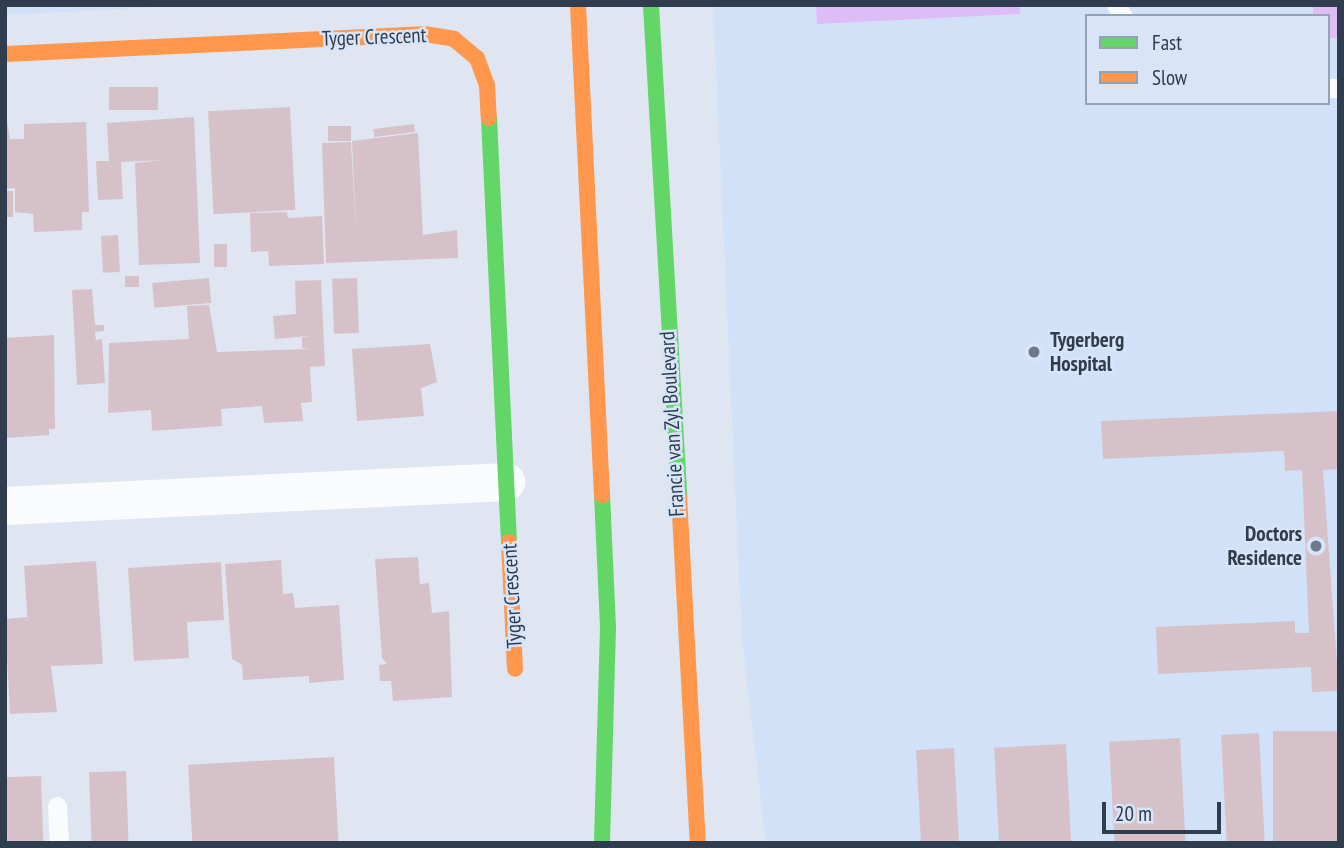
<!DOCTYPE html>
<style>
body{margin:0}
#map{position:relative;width:1344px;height:848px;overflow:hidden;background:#dfe6f1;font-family:"PT Sans Narrow",sans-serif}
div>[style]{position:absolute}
.built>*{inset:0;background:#d1e2f8}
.green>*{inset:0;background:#debcf5}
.building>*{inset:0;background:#d7c1c9;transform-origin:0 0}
.lane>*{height:19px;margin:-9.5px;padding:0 9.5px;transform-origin:9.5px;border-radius:9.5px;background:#fafbfd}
.street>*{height:38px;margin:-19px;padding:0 19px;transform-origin:19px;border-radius:19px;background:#fafbfd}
.fast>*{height:16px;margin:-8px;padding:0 8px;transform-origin:8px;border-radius:8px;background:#63d668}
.slow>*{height:16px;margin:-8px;padding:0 8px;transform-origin:8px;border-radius:8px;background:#ff974d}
.dots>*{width:19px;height:19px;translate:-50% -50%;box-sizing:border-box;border:4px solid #d8e5f8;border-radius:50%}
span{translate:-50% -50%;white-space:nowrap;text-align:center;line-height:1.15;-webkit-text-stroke:5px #d8e5f8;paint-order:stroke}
.street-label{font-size:21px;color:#2f3d4f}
.poi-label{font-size:21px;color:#2f3d4f;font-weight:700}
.left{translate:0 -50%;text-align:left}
.right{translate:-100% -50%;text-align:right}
.frame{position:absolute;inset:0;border:7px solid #2f3d4f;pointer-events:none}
.legend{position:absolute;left:1085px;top:14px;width:245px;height:91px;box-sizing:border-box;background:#d8e5f8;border:2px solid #94a2b4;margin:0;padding:9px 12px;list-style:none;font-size:21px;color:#2f3d4f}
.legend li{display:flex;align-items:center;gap:14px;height:35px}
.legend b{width:35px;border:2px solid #94a2b4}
.scale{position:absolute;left:1102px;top:802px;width:119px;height:32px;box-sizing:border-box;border:4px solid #2f3d4f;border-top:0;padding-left:9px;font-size:21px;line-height:24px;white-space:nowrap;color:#2f3d4f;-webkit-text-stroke:5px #d8e5f8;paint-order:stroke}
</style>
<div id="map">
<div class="built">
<div style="clip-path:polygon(5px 5px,202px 5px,5px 15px)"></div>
<div style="clip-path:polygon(evenodd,713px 5px,1339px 5px,1339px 843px,766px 843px,742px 638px,713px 5px,1087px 16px,1328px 16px,1328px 103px,1087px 103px,1087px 16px)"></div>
</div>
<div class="green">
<div style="clip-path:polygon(816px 5px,1020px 5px,1020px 14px,817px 24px)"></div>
<div style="clip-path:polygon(1313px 5px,1339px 5px,1339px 38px,1328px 38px,1328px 16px,1313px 16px)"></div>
</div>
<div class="building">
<div style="left:158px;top:87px;width:23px;height:49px;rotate:90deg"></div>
<div style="left:290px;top:107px;width:103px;height:82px;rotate:87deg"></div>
<div style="clip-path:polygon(5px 109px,10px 139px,24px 139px,24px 124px,86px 122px,89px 212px,82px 212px,82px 230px,34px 232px,33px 214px,15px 212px,15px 188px,5px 189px)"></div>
<div style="clip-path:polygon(194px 117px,200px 263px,139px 265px,135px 163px,163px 160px,121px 162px,123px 199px,98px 200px,96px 161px,109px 161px,107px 123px)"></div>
<div style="left:414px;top:124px;width:8px;height:41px;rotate:83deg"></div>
<div style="left:351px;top:126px;width:15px;height:23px;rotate:90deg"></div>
<div style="clip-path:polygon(418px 133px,423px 235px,457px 230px,458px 258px,326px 263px,322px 143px,351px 142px,356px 231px,352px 141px)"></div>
<div style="left:5px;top:191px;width:8px;height:26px"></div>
<div style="clip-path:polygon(287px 212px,288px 218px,322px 216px,324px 264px,269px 266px,268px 251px,251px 252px,250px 213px)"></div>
<div style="left:118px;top:235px;width:37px;height:17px;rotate:87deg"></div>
<div style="left:214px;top:244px;width:13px;height:23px"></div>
<div style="left:139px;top:276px;width:11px;height:14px;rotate:90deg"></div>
<div style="left:209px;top:278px;width:25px;height:57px;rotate:85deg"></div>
<div style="left:357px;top:278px;width:55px;height:25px;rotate:88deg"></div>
<div style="clip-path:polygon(321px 280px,325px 366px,310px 367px,312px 402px,301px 403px,303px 421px,264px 423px,262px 406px,221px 409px,222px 426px,152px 431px,151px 410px,108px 413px,109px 343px,189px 339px,187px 306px,209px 305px,217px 352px,309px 349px,302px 348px,302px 337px,318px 335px,275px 339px,273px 316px,296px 314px,295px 281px)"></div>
<div style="clip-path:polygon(92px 289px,95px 325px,104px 325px,104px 331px,95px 332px,96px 340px,102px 339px,105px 383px,77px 385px,72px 290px)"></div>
<div style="clip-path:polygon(54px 335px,55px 429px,49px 429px,49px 435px,5px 438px,5px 338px)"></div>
<div style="clip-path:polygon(430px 344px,437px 382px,421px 388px,424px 416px,357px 421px,352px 349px)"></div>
<div style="clip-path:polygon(1339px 411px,1339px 469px,1323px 470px,1339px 691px,1312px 692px,1311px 667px,1158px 674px,1156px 627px,1295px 621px,1295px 633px,1309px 633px,1302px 470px,1285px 471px,1284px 451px,1103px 459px,1101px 421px)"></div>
<div style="clip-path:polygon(418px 557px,420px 584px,429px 583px,432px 613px,449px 611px,452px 697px,393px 701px,391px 681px,380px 681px,379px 665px,387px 664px,382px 658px,375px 559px)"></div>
<div style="clip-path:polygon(281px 560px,283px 594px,293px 593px,295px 608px,339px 605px,344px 680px,309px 683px,309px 676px,243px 680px,242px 665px,232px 659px,225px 564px)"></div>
<div style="clip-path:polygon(96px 561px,103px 664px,51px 666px,57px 712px,10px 714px,5px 619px,27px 617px,28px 627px,24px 566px)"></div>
<div style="clip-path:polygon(221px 562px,224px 620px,187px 622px,189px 658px,134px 661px,128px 568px)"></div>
<div style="left:1339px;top:731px;width:112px;height:66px;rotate:90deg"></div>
<div style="left:1259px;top:733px;width:110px;height:38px;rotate:87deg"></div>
<div style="left:1180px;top:738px;width:105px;height:71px;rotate:87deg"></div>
<div style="left:1066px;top:744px;width:99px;height:72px;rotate:87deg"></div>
<div style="left:954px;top:748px;width:95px;height:38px;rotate:87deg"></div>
<div style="left:334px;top:757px;width:86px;height:146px;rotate:87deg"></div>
<div style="left:126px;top:771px;width:72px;height:37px;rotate:88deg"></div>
<div style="left:41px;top:776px;width:67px;height:36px;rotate:88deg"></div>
</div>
<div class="lane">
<div style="left:1116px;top:5px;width:13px;rotate:58deg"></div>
<div style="left:1328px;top:88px;width:11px"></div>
<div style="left:57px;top:806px;width:37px;rotate:87deg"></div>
</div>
<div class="street">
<div style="left:5px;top:506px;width:502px;rotate:-2.74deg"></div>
</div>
<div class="fast">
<div style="left:651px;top:5px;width:492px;rotate:86.7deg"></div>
<div style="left:489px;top:118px;width:424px;rotate:87.3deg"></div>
<div style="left:602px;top:495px;width:132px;rotate:87.4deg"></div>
<div style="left:608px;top:627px;width:216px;rotate:91.6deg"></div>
</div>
<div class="slow">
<div style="left:578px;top:5px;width:491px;rotate:87.2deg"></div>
<div style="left:5px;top:54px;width:419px;rotate:-2.7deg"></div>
<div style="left:424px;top:34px;width:30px;rotate:9deg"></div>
<div style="left:454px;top:39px;width:30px;rotate:40deg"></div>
<div style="left:477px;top:58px;width:29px;rotate:70deg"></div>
<div style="left:487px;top:85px;width:33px;rotate:87deg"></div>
<div style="left:679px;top:496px;width:348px;rotate:86.9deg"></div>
<div style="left:509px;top:542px;width:127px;rotate:87.3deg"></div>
</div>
<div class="dots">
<div style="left:1034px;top:352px;background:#6d7888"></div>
<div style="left:1316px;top:546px;background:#6d7888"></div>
</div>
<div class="street-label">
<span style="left:374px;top:37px;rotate:-2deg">Tyger Crescent</span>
<span style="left:672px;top:424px;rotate:-93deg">Francie van Zyl Boulevard</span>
<span style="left:512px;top:596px;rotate:-93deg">Tyger Crescent</span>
</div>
<div class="poi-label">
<span class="left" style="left:1050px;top:352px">Tygerberg<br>Hospital</span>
<span class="right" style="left:1302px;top:546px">Doctors<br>Residence</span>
</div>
<div class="frame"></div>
<ul class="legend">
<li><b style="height:9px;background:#63d668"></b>Fast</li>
<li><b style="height:9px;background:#ff974d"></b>Slow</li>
</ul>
<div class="scale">20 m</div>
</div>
